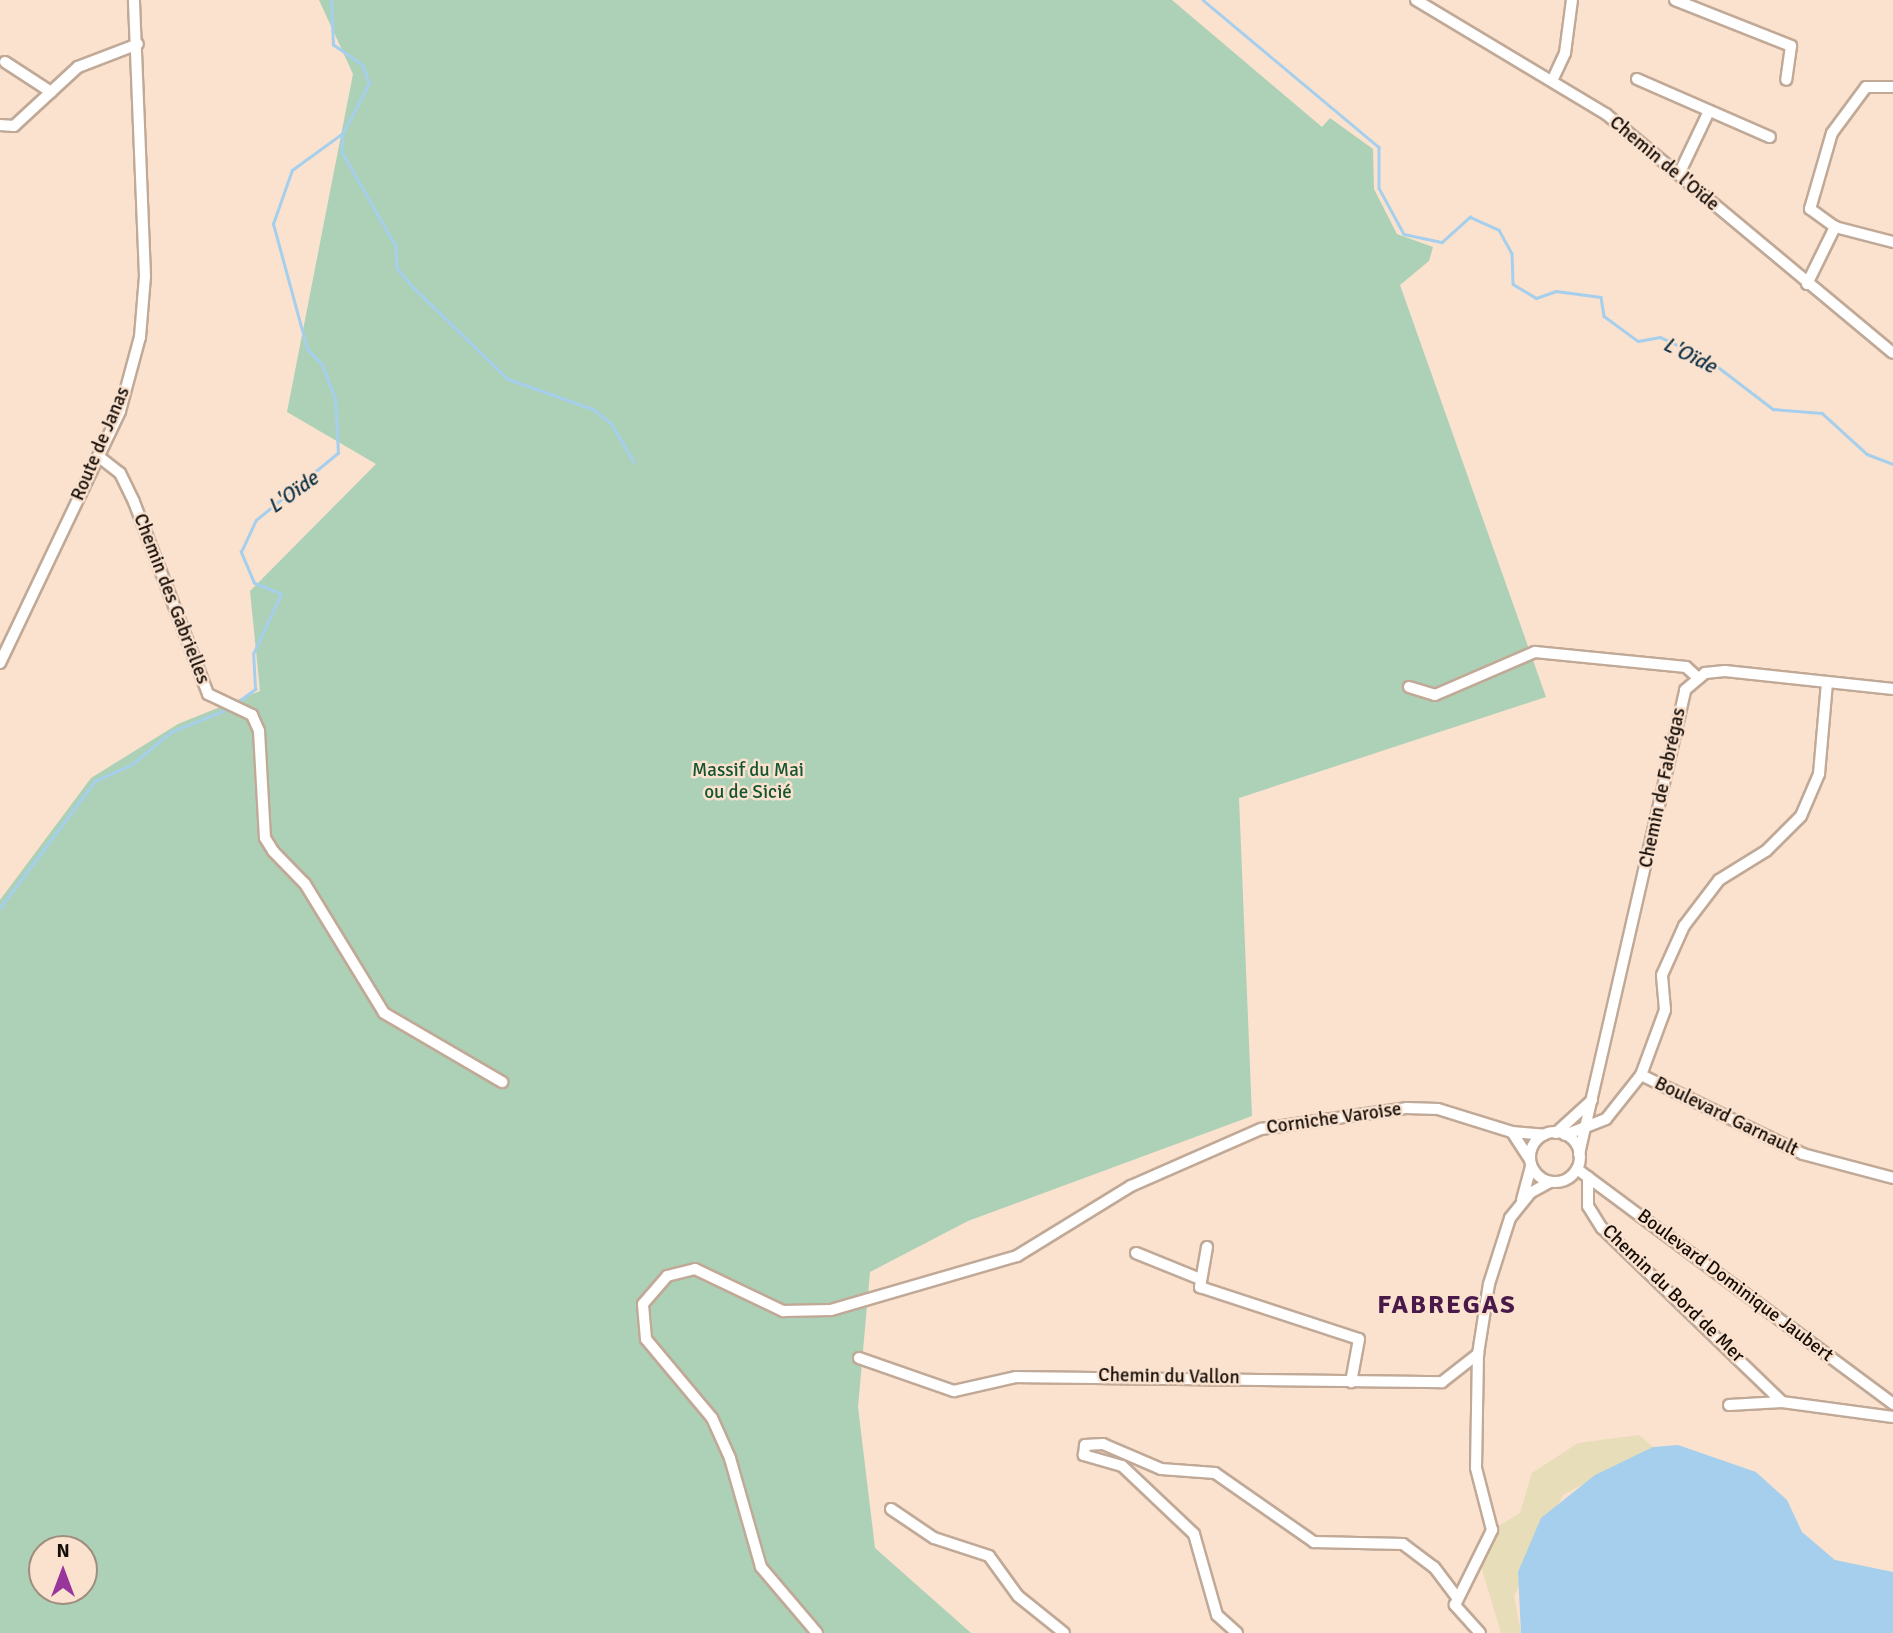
<!DOCTYPE html>
<meta charset="utf-8">
<style>
body{margin:0}
#map{position:relative;width:1893px;height:1633px;overflow:hidden;background:#fae2cf;font-family:Signika,sans-serif}
div>[style]{position:absolute}
.green>*{inset:0;background:#acd1b6}
.sand>*{inset:0;background:#e7ddb8}
.water>*{inset:0;background:#a5cfec}
.stream>*{height:2.5px;margin:-1.25px;padding:0 1.25px;transform-origin:1.25px;border-radius:1.25px;background:#a5cfec}
.roads{filter:drop-shadow(2px 0 #c1a997) drop-shadow(-2px 0 #c1a997) drop-shadow(0 2px #c1a997) drop-shadow(0 -2px #c1a997)}
.minor>*{height:10px;margin:-5px;padding:0 5px;transform-origin:5px;border-radius:5px;background:#fff}
.minor>.ring{margin:-5px;padding:0;box-sizing:content-box;background:none;border:10px solid #fff;border-radius:50%}
span{translate:-50% -50%;white-space:nowrap;text-align:center;line-height:1.15;-webkit-text-stroke:5px #fae2cf;paint-order:stroke}
.street-label{font-size:19px;color:#160d07}
.park-label{font-size:19px;color:#135530}
.water-label{font-size:21px;color:#0e3146;font-style:italic}
.district-label{font-size:26px;color:#49194a;font-weight:700;letter-spacing:2px}
.north{position:absolute;left:28px;top:1535px;width:70px;height:70px;box-sizing:border-box;background:#fae2cf;border:2px solid #9f8d7f;border-radius:50%;rotate:0deg;font-size:19px;font-weight:700;line-height:28px;text-align:center;color:#160d07}
.north::after{content:'';display:block;margin:auto;width:24px;height:32px;background:#99369c;clip-path:polygon(50% 0,100% 100%,50% 72%,0 100%)}
</style>
<div id="map">
<div class="green">
<div style="clip-path:polygon(evenodd,319px 0,1172px 0,1322px 127px,1330px 118px,1373px 149px,1374px 189px,1397px 234px,1433px 247px,1429px 261px,1400px 285px,1546px 697px,1239px 798px,1252px 1116px,968px 1221px,870px 1272px,858px 1407px,875px 1548px,971px 1633px,0 1633px,0 900px,91px 778px,178px 724px,260px 691px,250px 591px,376px 464px,287px 412px,353px 74px,319px 0,42px 1549px,84px 1549px,84px 1591px,42px 1591px,42px 1549px)"></div>
</div>
<div class="sand">
<div style="clip-path:polygon(1639px 1435px,1653px 1447px,1563px 1495px,1514px 1596px,1521px 1633px,1501px 1633px,1480px 1563px,1492px 1530px,1520px 1513px,1532px 1473px,1578px 1443px)"></div>
</div>
<div class="water">
<div style="clip-path:polygon(1678px 1445px,1756px 1472px,1787px 1500px,1802px 1532px,1835px 1560px,1893px 1572px,1893px 1633px,1521px 1633px,1518px 1572px,1541px 1518px,1595px 1475px,1653px 1447px)"></div>
</div>
<div class="stream">
<div style="left:1203px;top:0;width:229px;rotate:39.9deg"></div>
<div style="left:1379px;top:147px;width:41px;rotate:90deg"></div>
<div style="left:1379px;top:188px;width:52px;rotate:61.5deg"></div>
<div style="left:1404px;top:234px;width:39px;rotate:12deg"></div>
<div style="left:1442px;top:242px;width:38px;rotate:-42deg"></div>
<div style="left:1470px;top:217px;width:32px;rotate:24deg"></div>
<div style="left:1499px;top:230px;width:26px;rotate:61deg"></div>
<div style="left:1512px;top:253px;width:31px;rotate:88deg"></div>
<div style="left:1513px;top:284px;width:27px;rotate:31deg"></div>
<div style="left:1536px;top:298px;width:21px;rotate:-19deg"></div>
<div style="left:1556px;top:291px;width:45px;rotate:7.6deg"></div>
<div style="left:1601px;top:297px;width:19px;rotate:81deg"></div>
<div style="left:1604px;top:316px;width:42px;rotate:36.3deg"></div>
<div style="left:1638px;top:341px;width:22px;rotate:-10deg"></div>
<div style="left:1660px;top:337px;width:54px;rotate:25.1deg"></div>
<div style="left:1709px;top:360px;width:81px;rotate:37.4deg"></div>
<div style="left:1773px;top:409px;width:49px;rotate:4.7deg"></div>
<div style="left:1822px;top:413px;width:61px;rotate:42.3deg"></div>
<div style="left:1867px;top:454px;width:28px;rotate:21deg"></div>
<div style="left:343px;top:133px;width:19px;rotate:93deg"></div>
<div style="left:342px;top:152px;width:108px;rotate:60.1deg"></div>
<div style="left:396px;top:246px;width:22px;rotate:87deg"></div>
<div style="left:397px;top:268px;width:25px;rotate:50deg"></div>
<div style="left:413px;top:287px;width:132px;rotate:44.1deg"></div>
<div style="left:508px;top:379px;width:90px;rotate:19.4deg"></div>
<div style="left:593px;top:409px;width:23px;rotate:38deg"></div>
<div style="left:611px;top:423px;width:45px;rotate:59.5deg"></div>
<div style="left:236px;top:703px;width:24px;rotate:-36deg"></div>
<div style="left:255px;top:689px;width:35px;rotate:-93deg"></div>
<div style="left:253px;top:654px;width:66px;rotate:-65deg"></div>
<div style="left:281px;top:594px;width:29px;rotate:-158deg"></div>
<div style="left:254px;top:583px;width:34px;rotate:-113deg"></div>
<div style="left:241px;top:552px;width:35px;rotate:-65deg"></div>
<div style="left:256px;top:520px;width:106px;rotate:-39.3deg"></div>
<div style="left:338px;top:453px;width:54px;rotate:-93.2deg"></div>
<div style="left:335px;top:399px;width:36px;rotate:-111deg"></div>
<div style="left:322px;top:365px;width:22px;rotate:-133deg"></div>
<div style="left:307px;top:349px;width:130px;rotate:-105.2deg"></div>
<div style="left:273px;top:224px;width:57px;rotate:-70.6deg"></div>
<div style="left:292px;top:170px;width:63px;rotate:-36deg"></div>
<div style="left:343px;top:133px;width:56px;rotate:-62.5deg"></div>
<div style="left:369px;top:83px;width:19px;rotate:-111deg"></div>
<div style="left:362px;top:65px;width:35px;rotate:-145deg"></div>
<div style="left:333px;top:45px;width:45px;rotate:-92.5deg"></div>
<div style="left:0;top:908px;width:159px;rotate:-53.2deg"></div>
<div style="left:95px;top:781px;width:39px;rotate:-24deg"></div>
<div style="left:131px;top:765px;width:52px;rotate:-39.5deg"></div>
<div style="left:171px;top:732px;width:61px;rotate:-22deg"></div>
</div>
<div class="roads">
<div class="minor">
<div style="left:1416px;top:0;width:222px;rotate:31deg"></div>
<div style="left:1606px;top:114px;width:373px;rotate:39.8deg"></div>
<div style="left:1675px;top:0;width:125px;rotate:21.6deg"></div>
<div style="left:1791px;top:46px;width:34px;rotate:98deg"></div>
<div style="left:5px;top:62px;width:55px;rotate:33.1deg"></div>
<div style="left:1637px;top:79px;width:145px;rotate:23.6deg"></div>
<div style="left:1552px;top:81px;width:31px;rotate:-65deg"></div>
<div style="left:1565px;top:53px;width:53px;rotate:-82.5deg"></div>
<div style="left:0;top:125px;width:14px;rotate:4deg"></div>
<div style="left:14px;top:126px;width:87px;rotate:-42.7deg"></div>
<div style="left:78px;top:67px;width:64px;rotate:-21deg"></div>
<div style="left:1679px;top:174px;width:70px;rotate:-64.5deg"></div>
<div style="left:1835px;top:227px;width:31px;rotate:-144deg"></div>
<div style="left:1810px;top:209px;width:79px;rotate:-73.9deg"></div>
<div style="left:1832px;top:133px;width:57px;rotate:-53.5deg"></div>
<div style="left:1866px;top:87px;width:27px"></div>
<div style="left:1835px;top:227px;width:60px;rotate:14.5deg"></div>
<div style="left:1807px;top:284px;width:64px;rotate:-63.8deg"></div>
<div style="left:98px;top:456px;width:28px;rotate:38deg"></div>
<div style="left:120px;top:473px;width:32px;rotate:64deg"></div>
<div style="left:134px;top:502px;width:206px;rotate:68.9deg"></div>
<div style="left:208px;top:694px;width:49px;rotate:25.5deg"></div>
<div style="left:252px;top:715px;width:17px;rotate:66deg"></div>
<div style="left:259px;top:731px;width:107px;rotate:86.8deg"></div>
<div style="left:265px;top:838px;width:15px;rotate:58deg"></div>
<div style="left:273px;top:851px;width:46px;rotate:45.9deg"></div>
<div style="left:305px;top:884px;width:151px;rotate:58.5deg"></div>
<div style="left:384px;top:1013px;width:137px;rotate:30.3deg"></div>
<div style="left:0;top:663px;width:279px;rotate:-64.5deg"></div>
<div style="left:120px;top:411px;width:77px;rotate:-74.9deg"></div>
<div style="left:140px;top:337px;width:61px;rotate:-85.3deg"></div>
<div style="left:145px;top:276px;width:276px;rotate:-92.3deg"></div>
<div style="left:1409px;top:687px;width:27px;rotate:17deg"></div>
<div style="left:1435px;top:695px;width:109px;rotate:-23.3deg"></div>
<div style="left:1535px;top:652px;width:152px;rotate:5.7deg"></div>
<div style="left:1686px;top:667px;width:15px;rotate:42deg"></div>
<div style="left:1641px;top:1075px;width:180px;rotate:26deg"></div>
<div style="left:1803px;top:1154px;width:93px;rotate:14.9deg"></div>
<div style="left:1512px;top:1132px;width:33px;rotate:57deg"></div>
<div class="ring" style="left:1530px;top:1132px;width:40px;height:40px"></div>
<div style="left:1556px;top:1133px;width:49px;rotate:-42.5deg"></div>
<div style="left:1565px;top:1135px;width:44px;rotate:-21.3deg"></div>
<div style="left:1606px;top:1119px;width:56px;rotate:-51.5deg"></div>
<div style="left:1641px;top:1075px;width:69px;rotate:-69.7deg"></div>
<div style="left:1665px;top:1010px;width:35px;rotate:-95deg"></div>
<div style="left:1662px;top:975px;width:54px;rotate:-65.8deg"></div>
<div style="left:1684px;top:926px;width:58px;rotate:-52.7deg"></div>
<div style="left:1719px;top:880px;width:55px;rotate:-31.7deg"></div>
<div style="left:1766px;top:851px;width:49px;rotate:-45deg"></div>
<div style="left:1801px;top:816px;width:46px;rotate:-66.8deg"></div>
<div style="left:1819px;top:774px;width:92px;rotate:-85deg"></div>
<div style="left:1579px;top:1154px;width:476px;rotate:-77.1deg"></div>
<div style="left:1685px;top:690px;width:26px;rotate:-40deg"></div>
<div style="left:1705px;top:673px;width:20px;rotate:-6deg"></div>
<div style="left:1725px;top:671px;width:169px;rotate:6.1deg"></div>
<div style="left:1577px;top:1169px;width:394px;rotate:36.6deg"></div>
<div style="left:1588px;top:1177px;width:29px;rotate:90deg"></div>
<div style="left:1588px;top:1206px;width:26px;rotate:58deg"></div>
<div style="left:1602px;top:1228px;width:250px;rotate:44deg"></div>
<div style="left:1782px;top:1402px;width:112px;rotate:7.7deg"></div>
<div style="left:1522px;top:1200px;width:35px;rotate:-75deg"></div>
<div style="left:1207px;top:1247px;width:41px;rotate:99.9deg"></div>
<div style="left:1200px;top:1287px;width:167px;rotate:18.1deg"></div>
<div style="left:1359px;top:1339px;width:44px;rotate:100.5deg"></div>
<div style="left:1136px;top:1253px;width:69px;rotate:22.1deg"></div>
<div style="left:859px;top:1358px;width:101px;rotate:19.2deg"></div>
<div style="left:954px;top:1391px;width:64px;rotate:-12.7deg"></div>
<div style="left:1016px;top:1377px;width:426px;rotate:0.7deg"></div>
<div style="left:1442px;top:1382px;width:46px;rotate:-37.9deg"></div>
<div style="left:1729px;top:1405px;width:53px;rotate:-3.2deg"></div>
<div style="left:891px;top:1509px;width:52px;rotate:34deg"></div>
<div style="left:934px;top:1538px;width:58px;rotate:18.1deg"></div>
<div style="left:989px;top:1556px;width:49px;rotate:54.1deg"></div>
<div style="left:1018px;top:1596px;width:59px;rotate:38.8deg"></div>
<div style="left:817px;top:1633px;width:87px;rotate:-130.3deg"></div>
<div style="left:761px;top:1567px;width:113px;rotate:-105.9deg"></div>
<div style="left:730px;top:1458px;width:44px;rotate:-114.2deg"></div>
<div style="left:712px;top:1418px;width:103px;rotate:-129.9deg"></div>
<div style="left:646px;top:1339px;width:35px;rotate:-95deg"></div>
<div style="left:643px;top:1304px;width:37px;rotate:-49deg"></div>
<div style="left:667px;top:1276px;width:29px;rotate:-14deg"></div>
<div style="left:695px;top:1269px;width:98px;rotate:25.5deg"></div>
<div style="left:783px;top:1311px;width:48px;rotate:-1.2deg"></div>
<div style="left:831px;top:1310px;width:194px;rotate:-16.2deg"></div>
<div style="left:1017px;top:1256px;width:134px;rotate:-31.6deg"></div>
<div style="left:1131px;top:1186px;width:142px;rotate:-23.7deg"></div>
<div style="left:1261px;top:1129px;width:148px;rotate:-8.2deg"></div>
<div style="left:1407px;top:1108px;width:31px;rotate:2deg"></div>
<div style="left:1438px;top:1109px;width:77px;rotate:17.3deg"></div>
<div style="left:1512px;top:1132px;width:32px;rotate:5deg"></div>
<div style="left:1237px;top:1633px;width:27px;rotate:-138deg"></div>
<div style="left:1217px;top:1615px;width:84px;rotate:-105.9deg"></div>
<div style="left:1194px;top:1534px;width:99px;rotate:-136.6deg"></div>
<div style="left:1122px;top:1466px;width:40px;rotate:-164deg"></div>
<div style="left:1084px;top:1455px;width:10px;rotate:-84deg"></div>
<div style="left:1085px;top:1445px;width:18px;rotate:-3deg"></div>
<div style="left:1103px;top:1444px;width:63px;rotate:23.3deg"></div>
<div style="left:1161px;top:1469px;width:54px;rotate:4.2deg"></div>
<div style="left:1215px;top:1473px;width:121px;rotate:34.9deg"></div>
<div style="left:1314px;top:1542px;width:89px;rotate:1.3deg"></div>
<div style="left:1403px;top:1544px;width:39px;rotate:37deg"></div>
<div style="left:1434px;top:1567px;width:38px;rotate:53deg"></div>
<div style="left:1480px;top:1633px;width:38px;rotate:-132deg"></div>
<div style="left:1455px;top:1605px;width:84px;rotate:-63.7deg"></div>
<div style="left:1492px;top:1530px;width:64px;rotate:-104.5deg"></div>
<div style="left:1476px;top:1468px;width:114px;rotate:-89deg"></div>
<div style="left:1478px;top:1354px;width:71px;rotate:-81.1deg"></div>
<div style="left:1489px;top:1284px;width:69px;rotate:-72.3deg"></div>
<div style="left:1510px;top:1218px;width:32px;rotate:-51deg"></div>
<div style="left:1530px;top:1193px;width:23px;rotate:-29deg"></div>
</div>
</div>
<div class="street-label">
<span style="left:1664px;top:164px;rotate:40deg">Chemin de l'Oïde</span>
<span style="left:101px;top:444px;rotate:-67deg">Route de Janas</span>
<span style="left:171px;top:599px;rotate:69deg">Chemin des Gabrielles</span>
<span style="left:1663px;top:788px;rotate:-78deg">Chemin de Fabrégas</span>
<span style="left:1726px;top:1117px;rotate:26deg">Boulevard Garnault</span>
<span style="left:1334px;top:1119px;rotate:-8deg">Corniche Varoise</span>
<span style="left:1735px;top:1286px;rotate:37deg">Boulevard Dominique Jaubert</span>
<span style="left:1673px;top:1294px;rotate:44deg">Chemin du Bord de Mer</span>
<span style="left:1169px;top:1377px;rotate:1deg">Chemin du Vallon</span>
</div>
<div class="park-label">
<span style="left:748px;top:782px">Massif du Mai<br>ou de Sicié</span>
</div>
<div class="water-label">
<span style="left:1690px;top:355px;rotate:26deg">L'Oïde</span>
<span style="left:293px;top:492px;rotate:-36deg">L'Oïde</span>
</div>
<div class="district-label">
<span style="left:1447px;top:1306px">FABREGAS</span>
</div>
<div class="north">N</div>
</div>
